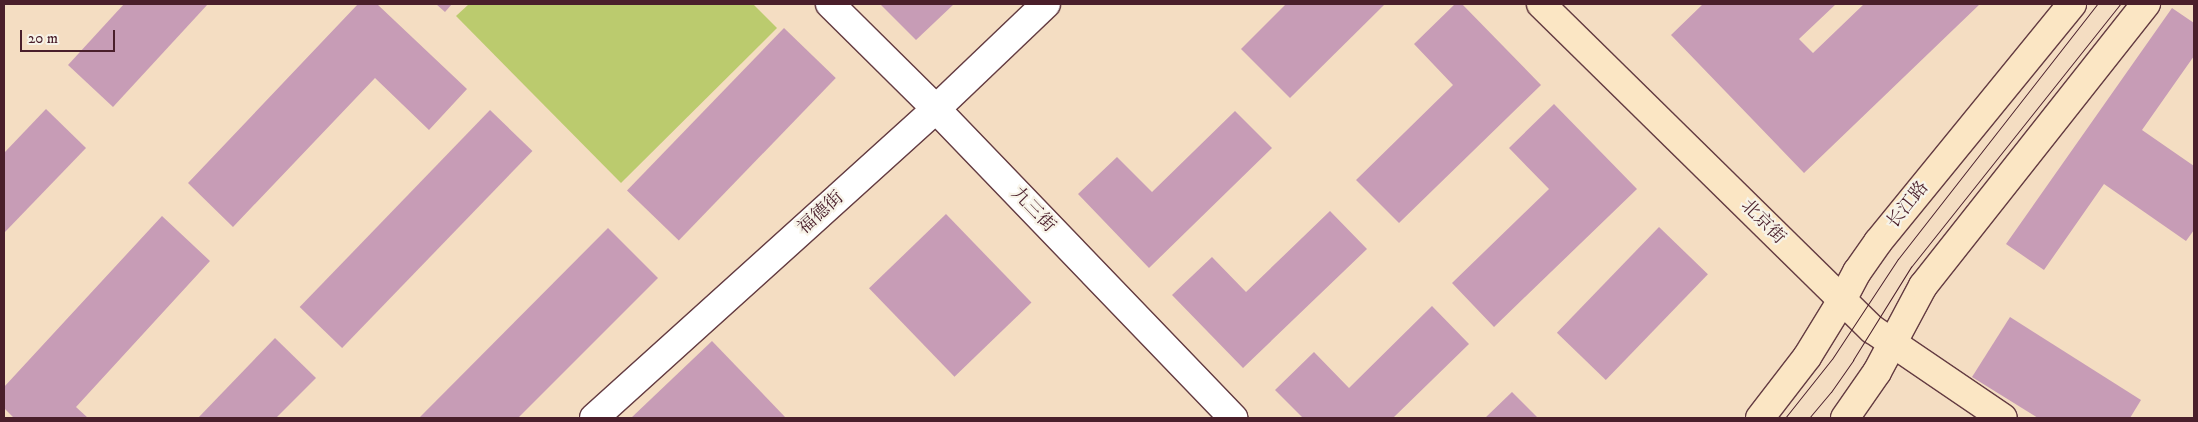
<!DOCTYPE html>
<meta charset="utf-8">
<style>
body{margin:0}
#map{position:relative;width:2198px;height:422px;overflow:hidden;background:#f4ddc2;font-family:"IM FELL DW Pica","Noto Serif SC",serif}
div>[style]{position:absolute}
.green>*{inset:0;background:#bbcb6e}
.building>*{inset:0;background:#c79cb6;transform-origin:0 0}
.roads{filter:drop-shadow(1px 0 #643c42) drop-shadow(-1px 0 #643c42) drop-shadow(0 1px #643c42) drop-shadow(0 -1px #643c42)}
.street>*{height:28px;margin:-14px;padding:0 14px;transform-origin:14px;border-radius:14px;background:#fff}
.secondary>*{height:28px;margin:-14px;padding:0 14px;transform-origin:14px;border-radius:14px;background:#fbe6c4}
.tram>*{height:1px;margin:-0.5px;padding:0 0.5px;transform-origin:0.5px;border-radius:0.5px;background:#4a1f2b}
span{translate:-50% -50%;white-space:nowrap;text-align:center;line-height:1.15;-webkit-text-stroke:4.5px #f7f3e8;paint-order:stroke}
.street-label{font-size:18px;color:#4a1f2b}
.frame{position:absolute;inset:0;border:5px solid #4a1f2b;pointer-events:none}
.scale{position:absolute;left:20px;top:30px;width:95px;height:22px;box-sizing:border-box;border:2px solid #4a1f2b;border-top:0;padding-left:6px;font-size:15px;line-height:18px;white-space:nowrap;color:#4a1f2b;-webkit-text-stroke:4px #f7f3e8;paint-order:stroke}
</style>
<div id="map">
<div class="green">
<div style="clip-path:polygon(469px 4px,753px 4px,777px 28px,621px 183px,456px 16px)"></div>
</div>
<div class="building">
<div style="clip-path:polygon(124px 4px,208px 4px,113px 107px,68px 65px)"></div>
<div style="clip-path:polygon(358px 4px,377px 4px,467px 89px,429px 130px,375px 78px,233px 227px,188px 183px)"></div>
<div style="clip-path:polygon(436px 4px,452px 4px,445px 12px)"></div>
<div style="clip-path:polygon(880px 4px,954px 4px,916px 40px)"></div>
<div style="clip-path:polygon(1286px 4px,1385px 4px,1290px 98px,1241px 49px)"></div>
<div style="clip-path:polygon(1455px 4px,1462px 4px,1541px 85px,1399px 223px,1356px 180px,1453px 85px,1414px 44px)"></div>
<div style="clip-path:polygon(1703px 4px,1836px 4px,1799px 39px,1813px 53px,1864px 4px,1980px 4px,1804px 173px,1671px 35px)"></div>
<div style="clip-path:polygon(2172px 8px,2194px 23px,2194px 56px,2142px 130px,2194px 166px,2194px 230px,2186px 241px,2104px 184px,2044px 270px,2006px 244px)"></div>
<div style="left:784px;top:28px;width:72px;height:226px;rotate:44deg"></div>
<div style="clip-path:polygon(1554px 104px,1637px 189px,1494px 327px,1452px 283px,1549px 189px,1509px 148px)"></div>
<div style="clip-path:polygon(46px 109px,86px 148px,4px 233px,4px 153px)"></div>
<div style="left:490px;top:110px;width:59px;height:274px;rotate:44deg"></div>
<div style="clip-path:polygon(1235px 111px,1272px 148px,1149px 268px,1078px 194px,1117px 157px,1152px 192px)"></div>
<div style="clip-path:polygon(1330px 211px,1367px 249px,1243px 368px,1172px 295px,1212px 257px,1246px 292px)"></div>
<div style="left:946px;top:214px;width:123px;height:107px;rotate:46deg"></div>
<div style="clip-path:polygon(162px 216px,210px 261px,76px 407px,88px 418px,14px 418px,4px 408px,4px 387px)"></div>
<div style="left:1659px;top:227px;width:68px;height:147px;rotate:44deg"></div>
<div style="clip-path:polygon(608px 228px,658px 278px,518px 418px,419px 418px)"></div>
<div style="clip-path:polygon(1432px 306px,1469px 344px,1393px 418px,1303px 418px,1275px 390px,1314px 352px,1349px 388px)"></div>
<div style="clip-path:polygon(2010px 317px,2141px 400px,2130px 418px,2038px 418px,1972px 377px)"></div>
<div style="clip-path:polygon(275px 338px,316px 378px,276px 418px,198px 418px)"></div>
<div style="clip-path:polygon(712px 341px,786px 418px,631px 418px)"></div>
<div style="clip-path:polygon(1512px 392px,1538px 418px,1485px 418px)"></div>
</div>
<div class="roads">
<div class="street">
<div style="left:830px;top:4px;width:149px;rotate:44.7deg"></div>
<div style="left:936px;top:109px;width:429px;rotate:46.1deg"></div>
<div style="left:594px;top:418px;width:461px;rotate:-42.1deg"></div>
<div style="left:936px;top:109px;width:152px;rotate:-43.7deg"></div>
</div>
<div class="secondary">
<div style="left:1541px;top:4px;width:464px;rotate:44.5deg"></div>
<div style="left:1872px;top:329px;width:158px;rotate:34.2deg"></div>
<div style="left:1760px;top:418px;width:77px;rotate:-52.4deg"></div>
<div style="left:1807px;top:357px;width:67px;rotate:-58.4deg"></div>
<div style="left:1842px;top:300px;width:32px;rotate:-62deg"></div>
<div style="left:1857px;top:272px;width:37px;rotate:-55deg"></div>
<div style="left:1878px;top:242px;width:307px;rotate:-50.8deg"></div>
<div style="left:1845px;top:418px;width:56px;rotate:-55.2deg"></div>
<div style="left:1877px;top:372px;width:98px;rotate:-61.9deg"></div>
<div style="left:1923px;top:286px;width:360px;rotate:-51.7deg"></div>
</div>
</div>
<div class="tram">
<div style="left:1785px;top:418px;width:75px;rotate:-51.5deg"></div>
<div style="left:1832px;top:359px;width:120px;rotate:-56.6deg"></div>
<div style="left:1898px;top:259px;width:323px;rotate:-52deg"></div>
<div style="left:1809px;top:418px;width:34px;rotate:-50deg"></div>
<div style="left:1831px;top:392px;width:39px;rotate:-55deg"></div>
<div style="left:1853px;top:360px;width:110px;rotate:-58.1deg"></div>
<div style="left:1911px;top:267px;width:336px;rotate:-51.5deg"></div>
</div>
<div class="street-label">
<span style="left:1908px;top:205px;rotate:-51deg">长江路</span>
<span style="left:1033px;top:210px;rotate:46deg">九三街</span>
<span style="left:821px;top:213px;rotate:-42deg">福德街</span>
<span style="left:1763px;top:222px;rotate:45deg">北京街</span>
</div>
<div class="frame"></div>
<div class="scale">20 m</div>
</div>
